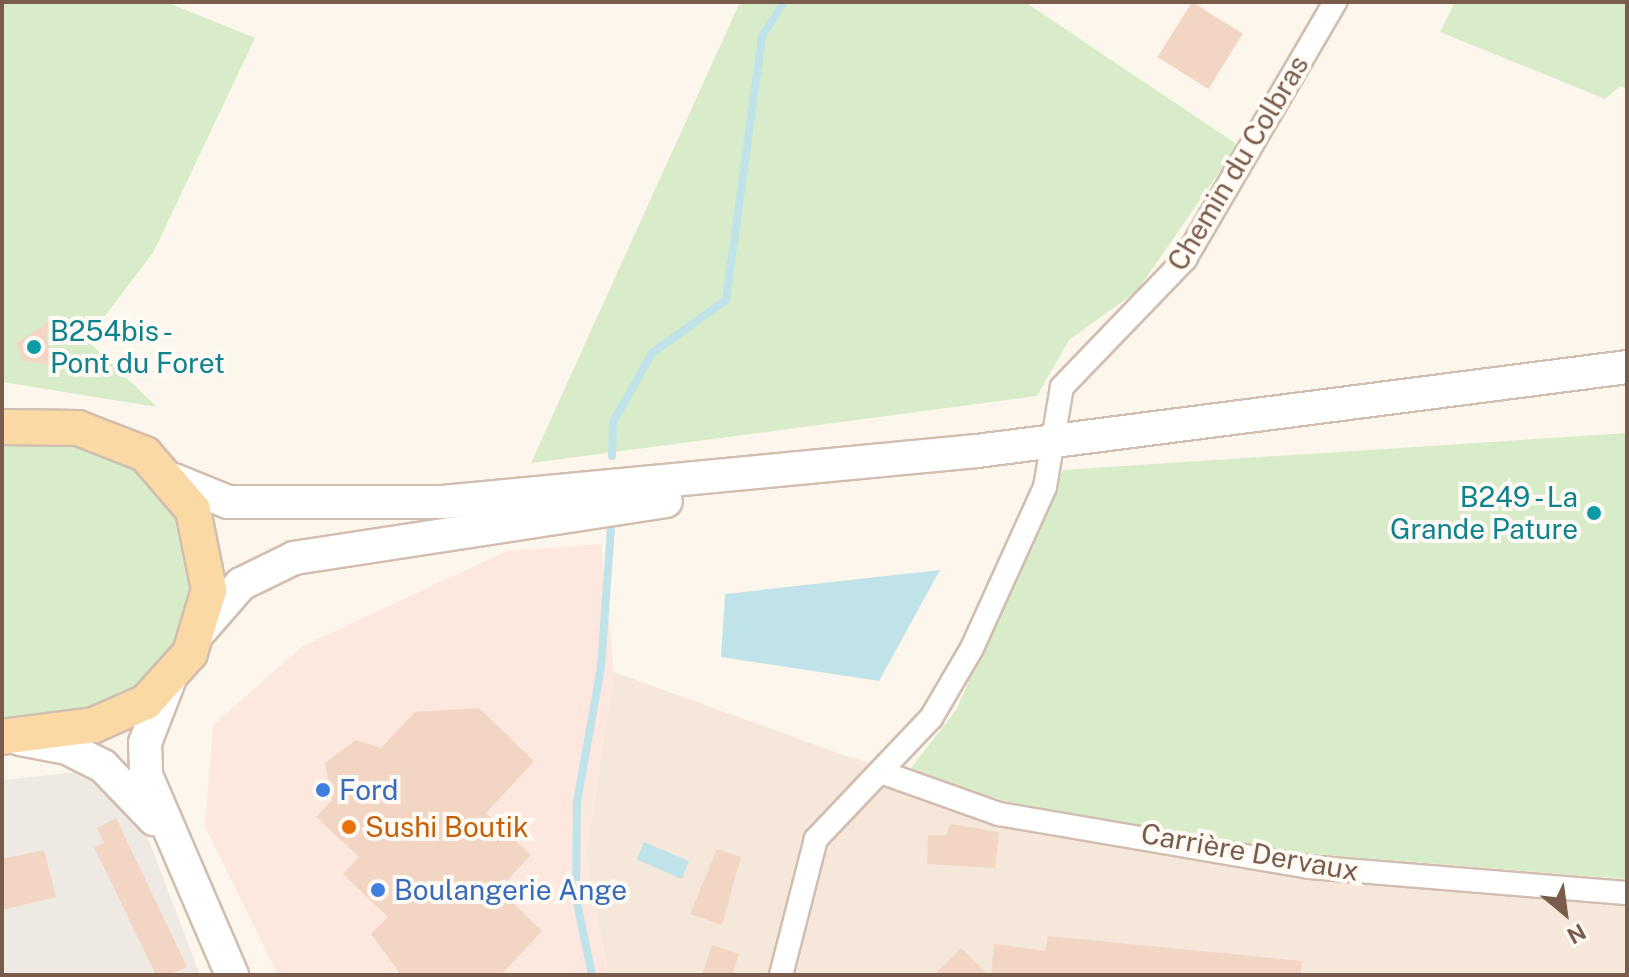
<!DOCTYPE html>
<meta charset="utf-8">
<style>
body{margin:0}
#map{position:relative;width:1629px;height:977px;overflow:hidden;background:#fdf6ec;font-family:"Public Sans",sans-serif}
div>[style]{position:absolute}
.residential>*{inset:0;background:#f5e8da}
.commercial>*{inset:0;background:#fde8e0}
.industrial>*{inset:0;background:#efe9e4}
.green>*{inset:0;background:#d8ecc9}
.water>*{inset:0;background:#bfe3e8;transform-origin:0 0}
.stream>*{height:8px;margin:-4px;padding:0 4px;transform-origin:4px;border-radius:4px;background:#bfe3e8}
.building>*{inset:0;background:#f3d5c3;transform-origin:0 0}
.roads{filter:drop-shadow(2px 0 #d1beb0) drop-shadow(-2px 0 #d1beb0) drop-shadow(0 2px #d1beb0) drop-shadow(0 -2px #d1beb0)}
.minor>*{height:22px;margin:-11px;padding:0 11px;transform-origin:11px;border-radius:11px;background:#fff}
.secondary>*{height:32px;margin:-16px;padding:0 16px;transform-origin:16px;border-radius:16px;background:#fff}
.primary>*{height:34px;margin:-17px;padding:0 17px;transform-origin:17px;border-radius:17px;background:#fbd9a5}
.dots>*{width:22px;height:22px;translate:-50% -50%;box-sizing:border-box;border:4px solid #fffaf3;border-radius:50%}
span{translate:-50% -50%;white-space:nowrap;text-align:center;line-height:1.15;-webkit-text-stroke:8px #fffaf3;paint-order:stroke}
.street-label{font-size:28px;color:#7a5c4d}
.culture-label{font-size:28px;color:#0d838f}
.left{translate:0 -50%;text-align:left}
.right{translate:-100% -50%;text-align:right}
.shop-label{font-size:28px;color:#366cbe}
.food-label{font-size:28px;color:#c56008}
.frame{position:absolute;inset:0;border:4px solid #7a5c4d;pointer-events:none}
.north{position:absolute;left:1525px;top:873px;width:80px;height:80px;-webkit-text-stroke:6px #fffaf3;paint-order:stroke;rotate:151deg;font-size:22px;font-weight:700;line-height:32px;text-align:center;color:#7a5c4d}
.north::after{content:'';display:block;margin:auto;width:28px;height:36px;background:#7a5c4d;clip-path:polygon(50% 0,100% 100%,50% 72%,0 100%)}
</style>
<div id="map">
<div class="residential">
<div style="clip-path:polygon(614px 672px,849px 757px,1029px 808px,1290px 852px,1627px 879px,1627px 975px,608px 975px,586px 856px)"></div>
</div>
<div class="commercial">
<div style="clip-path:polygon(601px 544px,614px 672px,586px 856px,608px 975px,278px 975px,205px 827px,213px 725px,303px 646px,507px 551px)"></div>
</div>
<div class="industrial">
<div style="clip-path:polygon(95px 770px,143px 825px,200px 975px,2px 975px,2px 780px)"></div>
</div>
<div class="green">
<div style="clip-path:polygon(2px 2px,166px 2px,255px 38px,154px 251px,87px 340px,157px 407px,2px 382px)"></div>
<div style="clip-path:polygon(740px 2px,1025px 2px,1238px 145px,1137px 291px,1069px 340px,1037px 396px,531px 463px)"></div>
<div style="clip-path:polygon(1455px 2px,1627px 2px,1627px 89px,1620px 86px,1605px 99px,1440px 32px)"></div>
<div style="clip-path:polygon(1627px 433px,1627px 879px,1290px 852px,1029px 808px,908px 772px,956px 710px,1063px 470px)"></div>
<div style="clip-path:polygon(2px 440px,67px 443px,109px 454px,144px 473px,182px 522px,194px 587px,177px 646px,136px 690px,94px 709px,2px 722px)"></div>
</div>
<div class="water">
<div style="clip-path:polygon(940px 570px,879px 681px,721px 657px,725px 594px)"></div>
<div style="left:644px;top:842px;width:49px;height:19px;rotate:23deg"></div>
</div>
<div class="stream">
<div style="left:612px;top:456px;width:34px;rotate:-88deg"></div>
<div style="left:613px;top:422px;width:79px;rotate:-60.5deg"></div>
<div style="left:652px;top:353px;width:91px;rotate:-35.6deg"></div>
<div style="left:726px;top:300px;width:266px;rotate:-82.2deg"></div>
<div style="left:762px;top:36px;width:40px;rotate:-57.1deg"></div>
<div style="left:592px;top:975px;width:79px;rotate:-101.7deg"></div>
<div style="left:576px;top:898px;width:96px;rotate:-89.4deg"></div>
<div style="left:577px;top:802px;width:137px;rotate:-79.9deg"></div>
<div style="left:601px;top:667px;width:138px;rotate:-85.9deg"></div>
</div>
<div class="building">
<div style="left:1192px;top:2px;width:60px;height:65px;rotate:32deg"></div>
<div style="clip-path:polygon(49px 322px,46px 338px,58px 367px,24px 361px,16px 343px)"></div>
<div style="clip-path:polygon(479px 708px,534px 761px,486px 813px,531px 855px,499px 889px,542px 931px,501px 975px,401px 975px,371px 934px,388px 917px,343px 874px,359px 857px,316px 817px,332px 800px,325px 763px,356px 740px,381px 748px,415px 712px)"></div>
<div style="clip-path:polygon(116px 818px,187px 967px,169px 975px,156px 975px,94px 847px,104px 843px,97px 828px)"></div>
<div style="clip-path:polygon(950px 824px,999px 832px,995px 868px,927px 864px,928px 835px,946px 835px)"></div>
<div style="clip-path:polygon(717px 849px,741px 857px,722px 925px,690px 914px)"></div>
<div style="clip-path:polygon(44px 850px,56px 897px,2px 910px,2px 859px)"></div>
<div style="clip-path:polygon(1048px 936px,1302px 961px,1301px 975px,991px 975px,994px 944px,1045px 951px)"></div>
<div style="clip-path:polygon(712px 945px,739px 954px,732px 975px,702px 975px)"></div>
<div style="clip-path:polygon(961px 948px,989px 975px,934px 975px)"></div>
</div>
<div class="roads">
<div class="minor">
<div style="left:881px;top:772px;width:125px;rotate:19.6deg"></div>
<div style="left:999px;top:814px;width:314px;rotate:9.7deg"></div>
<div style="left:1309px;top:867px;width:319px;rotate:4.7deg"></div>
<div style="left:781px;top:975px;width:140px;rotate:-75.6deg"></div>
<div style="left:816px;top:839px;width:167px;rotate:-46.5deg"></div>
<div style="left:931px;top:718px;width:81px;rotate:-59.6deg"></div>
<div style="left:972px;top:648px;width:177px;rotate:-65.6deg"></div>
<div style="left:1045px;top:487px;width:101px;rotate:-80.4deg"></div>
<div style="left:1062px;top:387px;width:178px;rotate:-46.1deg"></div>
<div style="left:1185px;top:259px;width:298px;rotate:-59.7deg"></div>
</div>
<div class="secondary">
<div style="left:174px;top:480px;width:58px;rotate:22.2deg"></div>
<div style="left:228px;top:502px;width:215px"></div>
<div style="left:443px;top:502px;width:536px;rotate:-5.46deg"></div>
<div style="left:977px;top:451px;width:655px;rotate:-7.36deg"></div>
<div style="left:200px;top:631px;width:62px;rotate:-48.9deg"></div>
<div style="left:241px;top:584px;width:59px;rotate:-26.1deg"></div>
<div style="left:294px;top:558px;width:376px;rotate:-8.7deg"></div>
<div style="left:169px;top:681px;width:66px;rotate:111.2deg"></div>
<div style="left:145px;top:743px;width:32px;rotate:88deg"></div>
<div style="left:146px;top:775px;width:218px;rotate:66.7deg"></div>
<div style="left:20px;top:739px;width:48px;rotate:10.8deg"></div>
<div style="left:67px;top:748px;width:40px;rotate:26.6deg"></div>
<div style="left:103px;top:766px;width:74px;rotate:46.1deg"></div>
</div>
<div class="primary">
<div style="left:2px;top:427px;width:76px;rotate:0.8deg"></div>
<div style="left:78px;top:428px;width:72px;rotate:21.2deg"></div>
<div style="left:145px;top:454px;width:74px;rotate:49.4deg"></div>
<div style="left:193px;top:510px;width:82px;rotate:78.7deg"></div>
<div style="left:209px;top:590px;width:66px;rotate:106.8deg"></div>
<div style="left:190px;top:653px;width:66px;rotate:131.9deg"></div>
<div style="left:146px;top:702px;width:57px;rotate:156.1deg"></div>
<div style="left:94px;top:725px;width:93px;rotate:172.6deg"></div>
</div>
</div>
<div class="dots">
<div style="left:34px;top:347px;background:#0f9aa8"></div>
<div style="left:1594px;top:513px;background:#0f9aa8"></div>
<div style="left:323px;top:790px;background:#3f7fe0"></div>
<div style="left:349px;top:827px;background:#e8710a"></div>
<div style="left:378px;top:890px;background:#3f7fe0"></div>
</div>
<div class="street-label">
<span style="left:1238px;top:163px;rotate:-59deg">Chemin du Colbras</span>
<span style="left:1250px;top:852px;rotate:10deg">Carrière Dervaux</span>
</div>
<div class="culture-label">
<span class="left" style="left:50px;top:347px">B254bis -<br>Pont du Foret</span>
<span class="right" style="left:1578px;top:513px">B249 - La<br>Grande Pature</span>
</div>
<div class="shop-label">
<span class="left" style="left:339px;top:790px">Ford</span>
<span class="left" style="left:394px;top:890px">Boulangerie Ange</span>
</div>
<div class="food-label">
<span class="left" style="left:365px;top:827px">Sushi Boutik</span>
</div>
<div class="frame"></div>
<div class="north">N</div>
</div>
